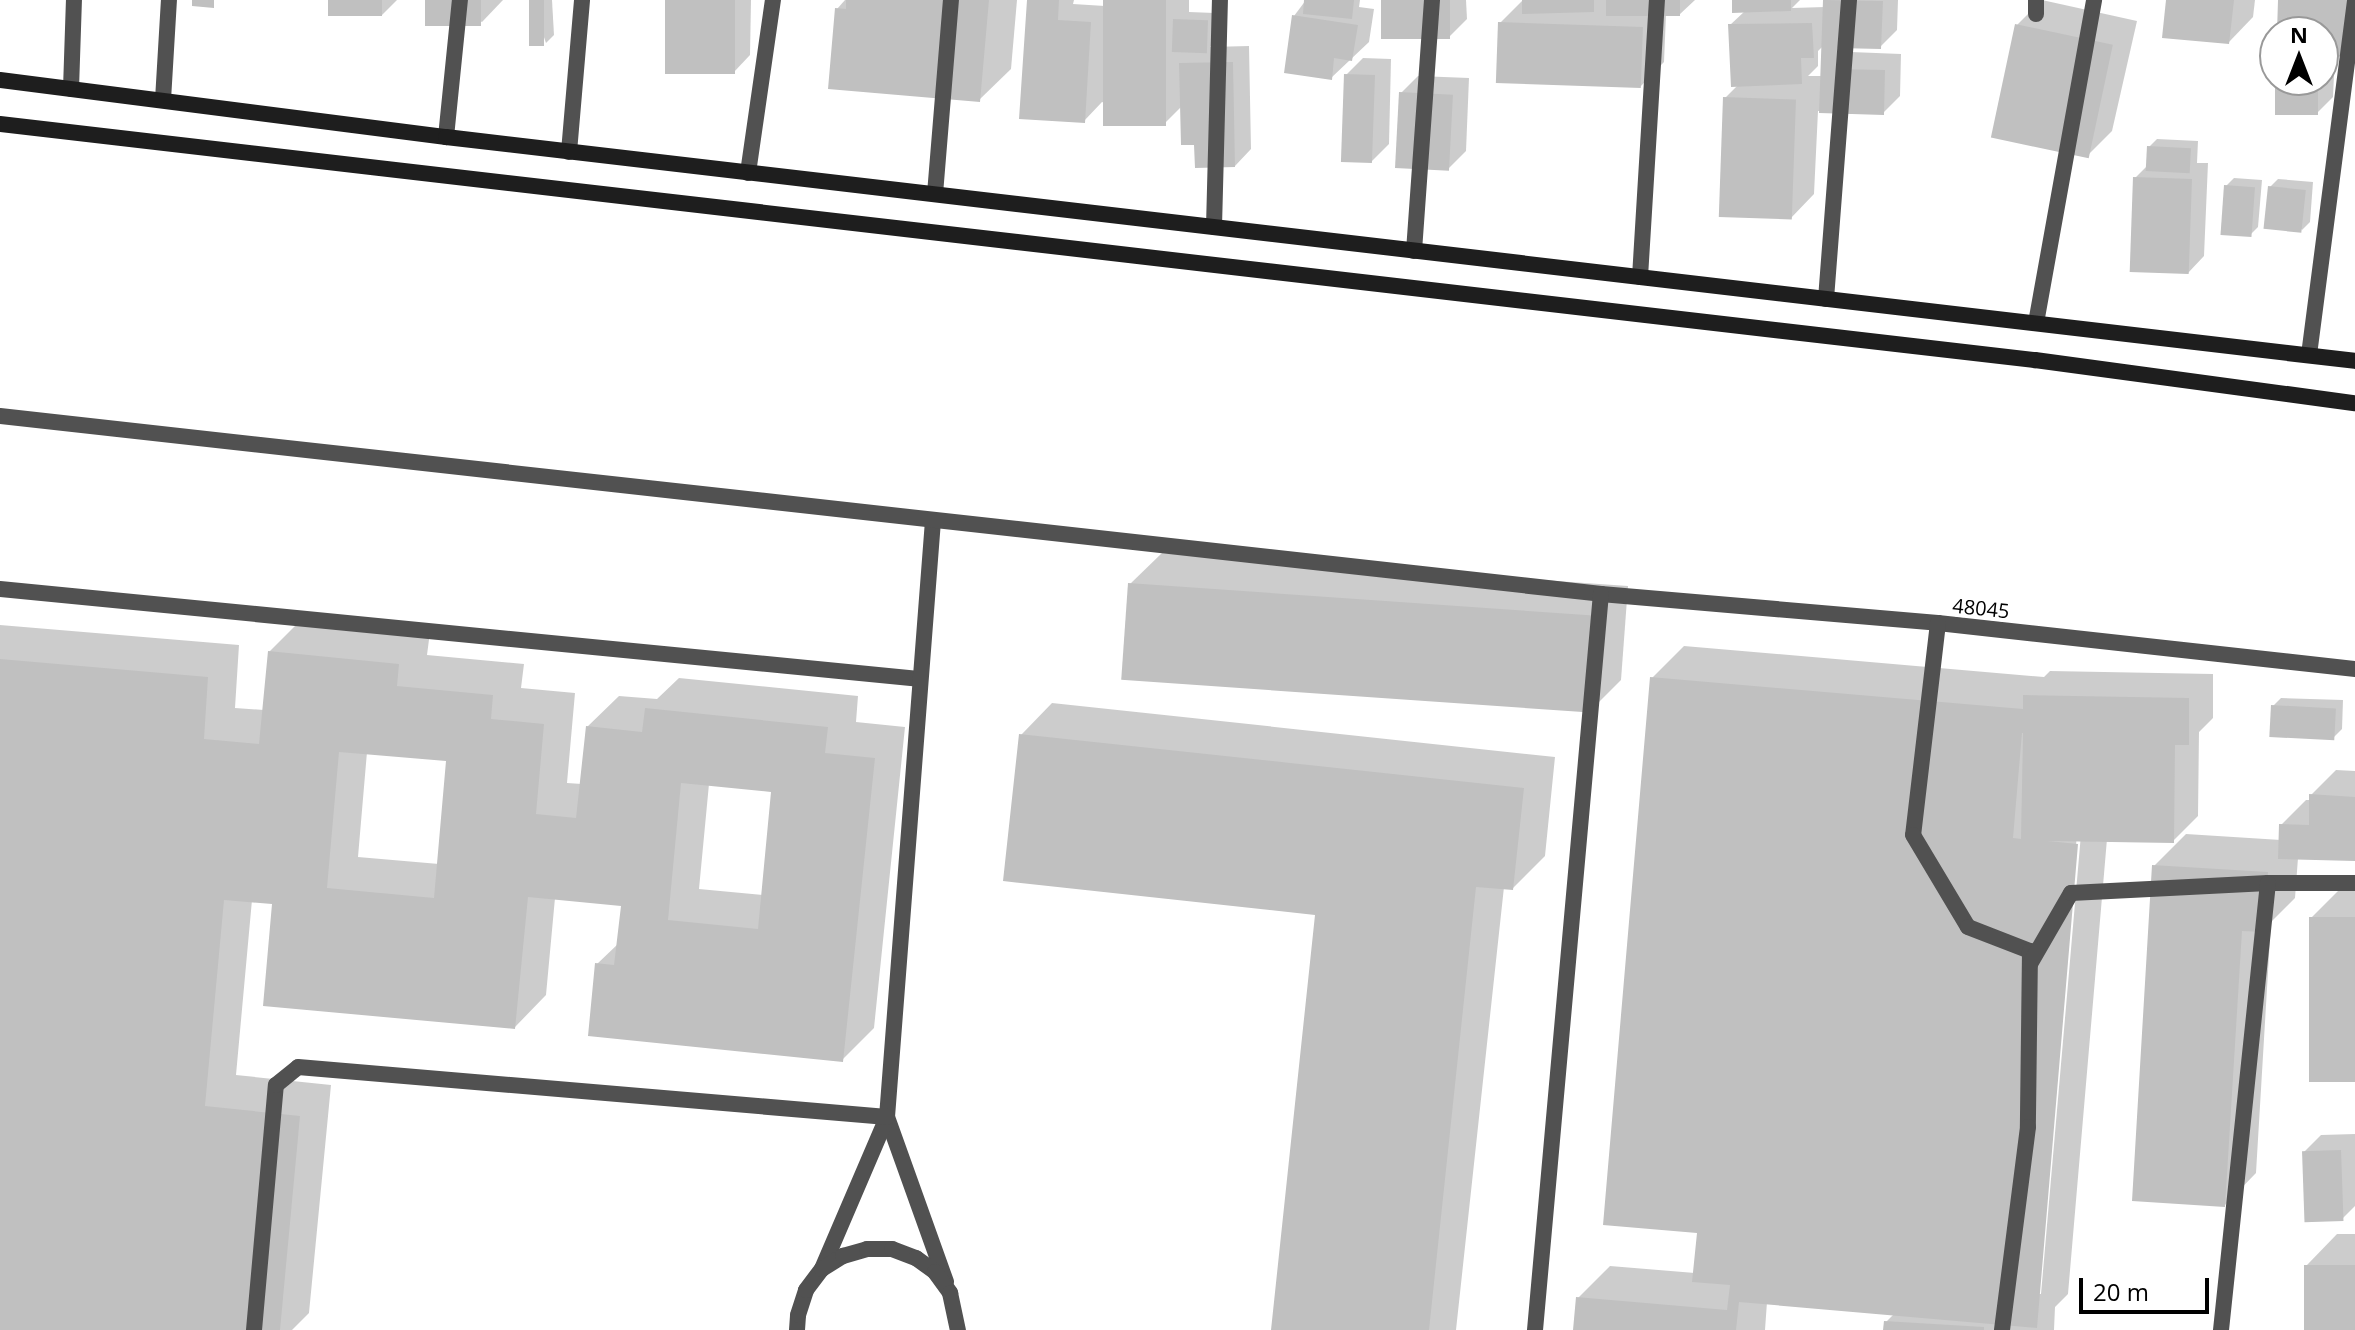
<!DOCTYPE html>
<style>
body{margin:0}
#map{position:relative;width:2355px;height:1330px;overflow:hidden;background:#fff;font-family:"Open Sans",sans-serif}
div>[style]{position:absolute}
.shadow>*{inset:0;background:#0003}
.building>*{inset:0;background:#c0c0c0;transform-origin:0 0}
.lane>*{height:16px;margin:-8px;padding:0 8px;transform-origin:8px;border-radius:8px;background:#515151}
.street>*{height:16px;margin:-8px;padding:0 8px;transform-origin:8px;border-radius:8px;background:#515151}
.secondary>*{height:16px;margin:-8px;padding:0 8px;transform-origin:8px;border-radius:8px;background:#1e1e1e}
span{translate:-50% -50%;white-space:nowrap;text-align:center;line-height:1.15;-webkit-text-stroke:7px #fff;paint-order:stroke}
.street-label{font-size:20px;color:#000}
.north{position:absolute;left:2259px;top:16px;width:80px;height:80px;box-sizing:border-box;background:#fff;border:2px solid #999;border-radius:50%;rotate:0deg;font-size:22px;font-weight:700;line-height:32px;text-align:center;color:#000}
.north::after{content:'';display:block;margin:auto;width:28px;height:36px;background:#000;clip-path:polygon(50% 0,100% 100%,50% 72%,0 100%)}
.scale{position:absolute;left:2079px;top:1278px;width:130px;height:36px;box-sizing:border-box;border:4px solid #000;border-top:0;padding-left:10px;font-size:24px;line-height:28px;white-space:nowrap;color:#000;-webkit-text-stroke:6px #fff;paint-order:stroke}
</style>
<div id="map">
<div class="shadow">
<div style="clip-path:polygon(330px 0,397px 0,381px 16px)"></div>
<div style="clip-path:polygon(427px 0,503px 0,482px 22px)"></div>
<div style="clip-path:polygon(531px 0,552px 0,554px 35px,546px 43px)"></div>
<div style="clip-path:polygon(667px 0,751px 0,750px 55px,734px 72px)"></div>
<div style="clip-path:polygon(845px 0,1017px 0,1011px 69px,979px 100px,837px 9px)"></div>
<div style="clip-path:polygon(1029px 0,1074px 0,1073px 4px,1105px 6px,1105px 0,1189px 0,1189px 12px,1215px 13px,1215px 43px,1210px 47px,1249px 46px,1251px 149px,1235px 166px,1196px 143px,1182px 106px,1162px 126px,1102px 102px,1084px 121px)"></div>
<div style="clip-path:polygon(1306px 0,1360px 0,1359px 7px,1374px 9px,1369px 42px,1331px 78px,1294px 16px)"></div>
<div style="clip-path:polygon(1383px 0,1466px 0,1467px 19px,1450px 36px)"></div>
<div style="clip-path:polygon(1523px 0,1695px 0,1679px 15px,1666px 15px,1664px 62px,1640px 87px,1500px 23px)"></div>
<div style="clip-path:polygon(evenodd,1734px 0,1800px 0,1792px 8px,1825px 7px,1825px 0,1898px 0,1897px 30px,1880px 47px,1852px 46px,1851px 52px,1901px 54px,1900px 96px,1883px 113px,1818px 111px,1814px 194px,1790px 219px,1725px 98px,1738px 85px,1730px 25px,1745px 11px,1734px 0,1824px 45px,1823px 76px,1808px 76px,1818px 66px,1818px 51px,1824px 45px)"></div>
<div style="clip-path:polygon(2042px 0,2137px 21px,2112px 131px,2087px 156px,2017px 25px)"></div>
<div style="clip-path:polygon(2168px 0,2255px 0,2253px 17px,2229px 42px)"></div>
<div style="clip-path:polygon(2280px 0,2355px 0,2335px 54px,2333px 97px,2316px 114px,2277px 80px,2323px 80px,2323px 32px,2279px 32px)"></div>
<div style="clip-path:polygon(1363px 58px,1391px 59px,1389px 144px,1372px 161px,1346px 75px)"></div>
<div style="clip-path:polygon(1418px 76px,1469px 78px,1466px 151px,1449px 168px,1401px 93px)"></div>
<div style="clip-path:polygon(2157px 139px,2198px 141px,2197px 163px,2208px 163px,2204px 256px,2188px 273px,2135px 178px,2149px 164px,2149px 147px)"></div>
<div style="clip-path:polygon(2234px 178px,2262px 180px,2258px 227px,2250px 235px,2226px 186px)"></div>
<div style="clip-path:polygon(2278px 179px,2313px 182px,2310px 222px,2302px 230px,2270px 187px)"></div>
<div style="clip-path:polygon(1162px 553px,1628px 586px,1621px 680px,1589px 712px,1130px 584px)"></div>
<div style="clip-path:polygon(evenodd,301px 620px,430px 632px,427px 655px,524px 664px,521px 688px,575px 693px,567px 783px,582px 784px,587px 727px,619px 696px,657px 699px,679px 678px,858px 696px,856px 722px,905px 727px,874px 1028px,842px 1060px,597px 964px,619px 943px,623px 904px,555px 898px,546px 995px,515px 1027px,274px 902px,252px 900px,236px 1075px,331px 1085px,309px 1313px,292px 1330px,0 1330px,0 625px,239px 645px,235px 708px,264px 710px,269px 652px,301px 620px,367px 752px,448px 759px,439px 864px,358px 857px,367px 752px,301px 620px,709px 784px,773px 790px,763px 895px,699px 889px,709px 784px)"></div>
<div style="clip-path:polygon(evenodd,1684px 646px,2044px 677px,2050px 671px,2213px 674px,2213px 718px,2199px 732px,2198px 816px,2173px 841px,2107px 839px,2068px 1294px,2055px 1307px,2054px 1330px,1885px 1330px,1886px 1322px,1894px 1314px,1767px 1302px,1765px 1330px,1575px 1330px,1578px 1298px,1610px 1266px,1695px 1273px,1699px 1232px,1652px 678px,1684px 646px,2077px 834px,2081px 834px,2041px 1294px,2037px 1294px,2077px 834px)"></div>
<div style="clip-path:polygon(2281px 698px,2343px 700px,2342px 729px,2334px 737px,2273px 706px)"></div>
<div style="clip-path:polygon(1052px 703px,1555px 757px,1545px 856px,1513px 888px,1504px 887px,1456px 1330px,1273px 1330px,1318px 913px,1021px 735px)"></div>
<div style="clip-path:polygon(2336px 770px,2355px 771px,2355px 859px,2298px 858px,2295px 898px,2271px 922px,2256px 1173px,2225px 1205px,2154px 866px,2186px 834px,2281px 840px,2281px 825px,2306px 800px,2311px 800px,2311px 795px)"></div>
<div style="clip-path:polygon(2343px 886px,2355px 886px,2355px 1080px,2311px 918px)"></div>
<div style="clip-path:polygon(2355px 1134px,2355px 1206px,2342px 1219px,2304px 1152px,2321px 1135px)"></div>
<div style="clip-path:polygon(2337px 1234px,2355px 1234px,2355px 1330px,2305px 1330px,2306px 1266px)"></div>
</div>
<div class="building">
<div style="clip-path:polygon(192px 0,214px 0,214px 8px,192px 6px)"></div>
<div style="left:328px;top:0;width:54px;height:16px"></div>
<div style="left:425px;top:0;width:56px;height:26px"></div>
<div style="left:529px;top:0;width:15px;height:46px"></div>
<div style="left:665px;top:0;width:70px;height:74px"></div>
<div style="clip-path:polygon(846px 0,989px 0,980px 102px,828px 89px,835px 8px,846px 9px)"></div>
<div style="clip-path:polygon(1027px 0,1059px 0,1058px 20px,1091px 22px,1085px 123px,1019px 119px)"></div>
<div style="left:1103px;top:0;width:63px;height:126px"></div>
<div style="clip-path:polygon(1304px 0,1354px 0,1352px 19px,1303px 14px)"></div>
<div style="left:1381px;top:0;width:69px;height:39px"></div>
<div style="clip-path:polygon(1522px 0,1594px 0,1594px 12px,1522px 14px)"></div>
<div style="left:1606px;top:0;width:74px;height:16px"></div>
<div style="clip-path:polygon(1732px 0,1791px 0,1791px 11px,1732px 13px)"></div>
<div style="clip-path:polygon(1823px 0,1883px 1px,1881px 49px,1837px 48px,1836px 69px,1885px 70px,1884px 115px,1819px 113px)"></div>
<div style="clip-path:polygon(2166px 0,2234px 0,2229px 44px,2162px 38px)"></div>
<div style="clip-path:polygon(2278px 0,2355px 0,2355px 57px,2323px 56px,2323px 32px,2277px 32px)"></div>
<div style="clip-path:polygon(1292px 15px,1358px 25px,1352px 61px,1334px 58px,1332px 80px,1284px 73px)"></div>
<div style="left:1173px;top:19px;width:35px;height:33px;rotate:2deg"></div>
<div style="left:1498px;top:22px;width:145px;height:61px;rotate:2deg"></div>
<div style="clip-path:polygon(1812px 23px,1814px 58px,1801px 58px,1802px 84px,1731px 87px,1728px 24px)"></div>
<div style="left:2015px;top:24px;width:100px;height:116px;rotate:12deg"></div>
<div style="clip-path:polygon(1233px 62px,1235px 167px,1195px 168px,1194px 145px,1181px 145px,1179px 63px)"></div>
<div style="left:1344px;top:74px;width:31px;height:88px;rotate:2deg"></div>
<div style="left:2275px;top:80px;width:43px;height:35px"></div>
<div style="left:1399px;top:92px;width:54px;height:76px;rotate:3deg"></div>
<div style="left:1723px;top:97px;width:73px;height:120px;rotate:2deg"></div>
<div style="left:2147px;top:146px;width:44px;height:25px;rotate:3deg"></div>
<div style="left:2133px;top:177px;width:59px;height:95px;rotate:2deg"></div>
<div style="left:2224px;top:185px;width:31px;height:50px;rotate:4deg"></div>
<div style="left:2268px;top:186px;width:38px;height:43px;rotate:6deg"></div>
<div style="left:1128px;top:583px;width:470px;height:97px;rotate:4deg"></div>
<div style="clip-path:polygon(evenodd,268px 651px,399px 664px,397px 686px,493px 695px,491px 719px,544px 724px,536px 814px,576px 818px,586px 726px,642px 732px,645px 708px,828px 727px,825px 753px,875px 758px,843px 1062px,588px 1036px,595px 963px,614px 965px,621px 906px,528px 897px,515px 1029px,263px 1006px,272px 904px,224px 900px,205px 1106px,300px 1116px,280px 1330px,0 1330px,0 659px,208px 677px,204px 739px,259px 744px,268px 651px,339px 752px,446px 761px,434px 898px,327px 888px,339px 752px,268px 651px,681px 783px,771px 792px,758px 929px,668px 920px,681px 783px)"></div>
<div style="clip-path:polygon(evenodd,1650px 677px,2023px 709px,2023px 695px,2189px 698px,2189px 745px,2175px 745px,2174px 843px,2048px 841px,2078px 844px,2037px 1328px,1739px 1302px,1736px 1330px,1573px 1330px,1576px 1297px,1727px 1310px,1730px 1285px,1692px 1282px,1697px 1233px,1603px 1225px,1650px 677px,2022px 733px,2023px 733px,2021px 839px,2013px 838px,2022px 733px)"></div>
<div style="left:2271px;top:705px;width:65px;height:32px;rotate:3deg"></div>
<div style="clip-path:polygon(1019px 734px,1524px 788px,1513px 890px,1476px 887px,1429px 1330px,1271px 1330px,1315px 915px,1003px 881px)"></div>
<div style="clip-path:polygon(2309px 794px,2355px 797px,2355px 861px,2278px 859px,2279px 824px,2309px 825px)"></div>
<div style="clip-path:polygon(2152px 865px,2268px 872px,2264px 932px,2242px 931px,2225px 1207px,2132px 1201px)"></div>
<div style="left:2309px;top:917px;width:46px;height:165px"></div>
<div style="left:2341px;top:1150px;width:71px;height:39px;rotate:88deg"></div>
<div style="left:2304px;top:1265px;width:51px;height:65px"></div>
<div style="clip-path:polygon(1884px 1321px,1984px 1327px,1984px 1330px,1883px 1330px)"></div>
</div>
<div class="lane">
<div style="left:0;top:589px;width:923px;rotate:5.59deg"></div>
<div style="left:887px;top:1117px;width:175px;rotate:70.3deg"></div>
<div style="left:822px;top:1269px;width:165px;rotate:-66.8deg"></div>
<div style="left:887px;top:1117px;width:598px;rotate:-85.59deg"></div>
<div style="left:254px;top:1330px;width:246px;rotate:-84.9deg"></div>
<div style="left:276px;top:1085px;width:28px;rotate:-39deg"></div>
<div style="left:298px;top:1067px;width:591px;rotate:4.85deg"></div>
<div style="left:797px;top:1330px;width:15px;rotate:-86deg"></div>
<div style="left:798px;top:1315px;width:26px;rotate:-72deg"></div>
<div style="left:806px;top:1290px;width:26px;rotate:-53deg"></div>
<div style="left:822px;top:1269px;width:25px;rotate:-32deg"></div>
<div style="left:843px;top:1256px;width:25px;rotate:-16deg"></div>
<div style="left:867px;top:1249px;width:25px"></div>
<div style="left:892px;top:1249px;width:26px;rotate:21deg"></div>
<div style="left:916px;top:1258px;width:24px;rotate:36deg"></div>
<div style="left:935px;top:1272px;width:26px;rotate:54deg"></div>
<div style="left:950px;top:1293px;width:38px;rotate:78deg"></div>
</div>
<div class="street">
<div style="left:2036px;top:14px;width:14px;rotate:-90deg"></div>
<div style="left:71px;top:89px;width:89px;rotate:-88.1deg"></div>
<div style="left:163px;top:100px;width:100px;rotate:-86.6deg"></div>
<div style="left:446px;top:137px;width:138px;rotate:-84.2deg"></div>
<div style="left:569px;top:152px;width:153px;rotate:-85.1deg"></div>
<div style="left:748px;top:173px;width:175px;rotate:-81.8deg"></div>
<div style="left:935px;top:194px;width:195px;rotate:-85.3deg"></div>
<div style="left:1214px;top:227px;width:227px;rotate:-88.5deg"></div>
<div style="left:1414px;top:251px;width:252px;rotate:-85.9deg"></div>
<div style="left:1640px;top:277px;width:278px;rotate:-86.5deg"></div>
<div style="left:1826px;top:299px;width:300px;rotate:-85.6deg"></div>
<div style="left:2036px;top:323px;width:328px;rotate:-79.8deg"></div>
<div style="left:2309px;top:355px;width:357px;rotate:-82.6deg"></div>
<div style="left:0;top:416px;width:1611px;rotate:6.34deg"></div>
<div style="left:1601px;top:594px;width:338px;rotate:4.9deg"></div>
<div style="left:1938px;top:623px;width:420px;rotate:6.3deg"></div>
<div style="left:1938px;top:623px;width:213px;rotate:96.7deg"></div>
<div style="left:1913px;top:835px;width:107px;rotate:59.1deg"></div>
<div style="left:1968px;top:927px;width:66px;rotate:21.2deg"></div>
<div style="left:2030px;top:951px;width:176px;rotate:90.7deg"></div>
<div style="left:2028px;top:1127px;width:205px;rotate:97.3deg"></div>
<div style="left:2030px;top:964px;width:82px;rotate:-60deg"></div>
<div style="left:2071px;top:893px;width:197px;rotate:-2.9deg"></div>
<div style="left:2268px;top:883px;width:87px"></div>
<div style="left:1535px;top:1330px;width:739px;rotate:-84.88deg"></div>
<div style="left:2221px;top:1330px;width:449px;rotate:-84deg"></div>
</div>
<div class="secondary">
<div style="left:0;top:80px;width:450px;rotate:7.3deg"></div>
<div style="left:446px;top:137px;width:1922px;rotate:6.69deg"></div>
<div style="left:0;top:124px;width:2049px;rotate:6.62deg"></div>
<div style="left:2035px;top:360px;width:323px;rotate:7.7deg"></div>
</div>
<div class="street-label">
<span style="left:1981px;top:608px;rotate:6deg">48045</span>
</div>
<div class="north">N</div>
<div class="scale">20 m</div>
</div>
